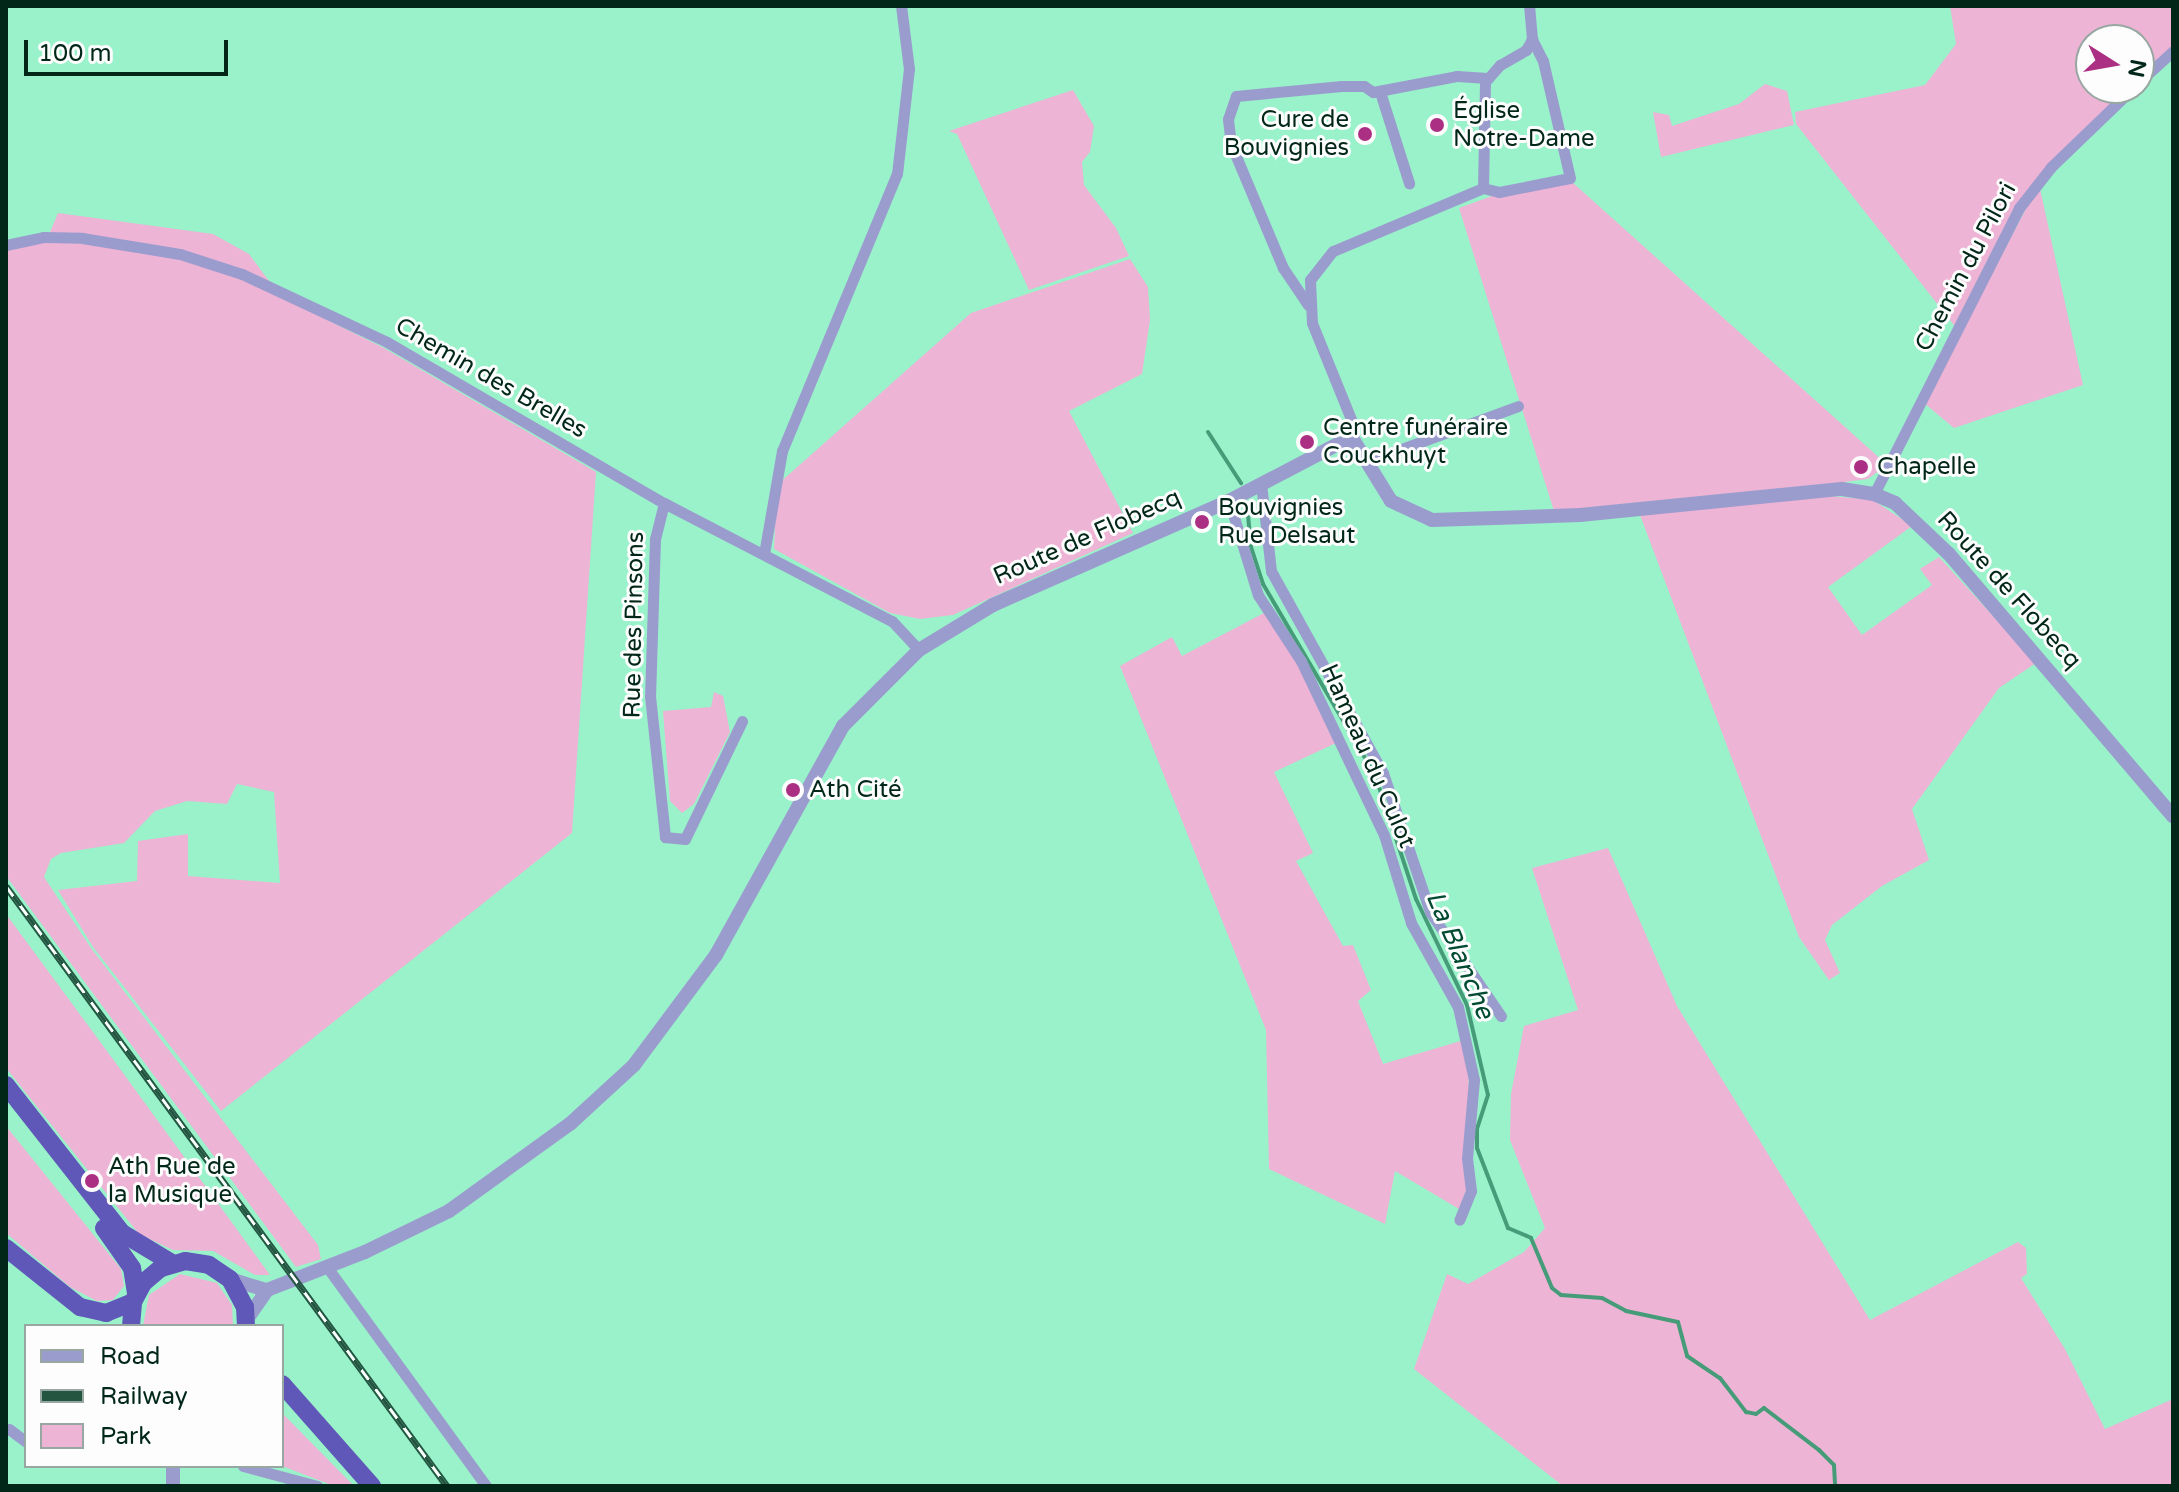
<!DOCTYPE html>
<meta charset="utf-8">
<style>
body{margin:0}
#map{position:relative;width:2179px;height:1492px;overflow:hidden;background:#99f2ca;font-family:"Varela Round",sans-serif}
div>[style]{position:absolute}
.green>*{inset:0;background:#eeb4d5}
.stream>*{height:4px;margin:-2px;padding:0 2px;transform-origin:2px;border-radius:2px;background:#469c78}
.minor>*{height:11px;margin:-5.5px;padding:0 5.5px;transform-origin:5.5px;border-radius:5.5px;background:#9b9cce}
.tertiary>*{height:14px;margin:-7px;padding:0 7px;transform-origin:7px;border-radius:7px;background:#9b9cce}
.trunk>*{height:18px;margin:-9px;padding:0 9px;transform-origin:9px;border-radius:9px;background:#6058b9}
.rail>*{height:7px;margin-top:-3.5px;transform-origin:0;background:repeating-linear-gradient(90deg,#fdfdfd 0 12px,#235541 0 24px);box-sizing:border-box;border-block:2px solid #235541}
.dots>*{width:22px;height:22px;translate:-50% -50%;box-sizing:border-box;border:4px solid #fdfdfd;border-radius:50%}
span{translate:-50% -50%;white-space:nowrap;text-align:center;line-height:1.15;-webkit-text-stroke:6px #fdfdfd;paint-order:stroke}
.poi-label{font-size:24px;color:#002718}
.left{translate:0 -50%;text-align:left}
.right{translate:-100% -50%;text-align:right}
.street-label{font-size:24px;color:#002718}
.water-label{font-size:26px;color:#014b33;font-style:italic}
.frame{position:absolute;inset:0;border:8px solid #002718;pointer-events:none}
.legend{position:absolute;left:24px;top:1324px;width:260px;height:144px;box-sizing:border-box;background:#fdfdfd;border:2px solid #98a7a1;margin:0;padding:10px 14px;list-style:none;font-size:24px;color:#002718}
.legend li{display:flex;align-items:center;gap:16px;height:40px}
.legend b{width:40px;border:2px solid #98a7a1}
.north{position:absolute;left:2075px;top:24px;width:80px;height:80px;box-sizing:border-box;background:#fdfdfd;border:2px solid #98a7a1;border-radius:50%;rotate:101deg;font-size:22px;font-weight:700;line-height:32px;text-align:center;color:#002718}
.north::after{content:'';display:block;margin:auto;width:28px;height:36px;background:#ab3083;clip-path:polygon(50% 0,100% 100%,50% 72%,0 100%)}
.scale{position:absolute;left:24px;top:40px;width:204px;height:36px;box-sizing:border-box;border:4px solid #002718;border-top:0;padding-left:10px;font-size:24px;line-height:28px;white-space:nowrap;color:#002718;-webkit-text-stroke:6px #fdfdfd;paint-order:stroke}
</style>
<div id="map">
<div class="green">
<div style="clip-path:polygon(1950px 6px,2173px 6px,2173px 51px,2139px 82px,2139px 40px,2091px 40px,2091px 88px,2133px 88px,2040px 178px,1957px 329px,1796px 124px,1795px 112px,1925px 85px,1956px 44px)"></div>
<div style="clip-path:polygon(1765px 84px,1787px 91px,1794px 125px,1661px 157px,1653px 112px,1669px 115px,1672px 126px,1739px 104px)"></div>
<div style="clip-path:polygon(1073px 90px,1094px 126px,1090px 152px,1082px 162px,1084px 185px,1116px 228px,1129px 256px,1029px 290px,957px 134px,949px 131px)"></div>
<div style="clip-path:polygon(1572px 182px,1884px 462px,1880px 470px,1868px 479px,1836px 483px,1554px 511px,1459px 208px,1492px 196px)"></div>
<div style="clip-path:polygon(2039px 184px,2083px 385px,1954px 428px,1924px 403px)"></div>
<div style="clip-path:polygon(58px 213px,213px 234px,249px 254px,275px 289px,309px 311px,382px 347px,596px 472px,572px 833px,221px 1111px,93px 947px,58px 890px,137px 881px,138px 841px,188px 834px,188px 876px,280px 883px,274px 792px,237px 784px,227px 804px,187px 801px,155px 811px,124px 843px,61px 853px,51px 859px,44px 877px,91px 948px,318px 1245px,321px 1259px,296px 1267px,6px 876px,6px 245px,48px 237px)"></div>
<div style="clip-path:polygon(1130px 259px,1148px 287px,1150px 320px,1142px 374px,1069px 411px,1133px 533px,953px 615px,920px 619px,890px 613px,774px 549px,777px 485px,971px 313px)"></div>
<div style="clip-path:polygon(1830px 496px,1873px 500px,1912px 526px,1828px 587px,1862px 635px,1932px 585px,1920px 569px,1939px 557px,2036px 663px,1999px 688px,1912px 809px,1929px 860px,1882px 886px,1832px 925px,1825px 940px,1840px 973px,1829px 980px,1799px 937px,1640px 515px)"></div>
<div style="clip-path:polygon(1264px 613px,1294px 655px,1336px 743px,1274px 772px,1313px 853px,1296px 861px,1343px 946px,1353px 945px,1371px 990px,1358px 1001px,1383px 1064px,1464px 1040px,1469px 1060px,1467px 1188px,1459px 1209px,1395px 1171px,1385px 1224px,1269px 1169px,1266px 1030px,1120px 666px,1172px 637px,1182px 656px)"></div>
<div style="clip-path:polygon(714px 692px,723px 696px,730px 732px,694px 804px,682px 813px,670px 801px,663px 711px,711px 707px)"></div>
<div style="clip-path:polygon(1608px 848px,1677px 1006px,1870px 1320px,2018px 1242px,2026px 1248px,2027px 1274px,2021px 1278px,2065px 1349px,2105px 1429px,2173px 1399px,2173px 1486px,1563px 1486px,1414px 1369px,1447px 1274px,1468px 1284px,1524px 1252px,1545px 1228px,1510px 1140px,1511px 1094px,1524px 1026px,1578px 1010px,1532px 868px)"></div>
<div style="clip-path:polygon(6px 914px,115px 1062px,270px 1275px,255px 1275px,213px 1251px,173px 1250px,139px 1234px,6px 1068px)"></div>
<div style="clip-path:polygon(6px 1126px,121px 1269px,124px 1286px,113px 1300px,97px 1301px,70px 1287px,6px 1233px)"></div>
<div style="clip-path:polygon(180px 1274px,217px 1283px,232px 1305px,233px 1326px,143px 1326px,149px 1295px)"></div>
<div style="clip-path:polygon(282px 1408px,284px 1415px,354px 1486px,334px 1486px,282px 1466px)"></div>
</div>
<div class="stream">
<div style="left:1208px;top:432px;width:61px;rotate:57.1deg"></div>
<div style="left:1247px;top:504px;width:43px;rotate:84.7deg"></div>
<div style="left:1251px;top:547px;width:39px;rotate:72deg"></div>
<div style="left:1263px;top:584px;width:221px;rotate:59.6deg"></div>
<div style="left:1375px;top:775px;width:131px;rotate:71.7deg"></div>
<div style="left:1416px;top:899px;width:118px;rotate:64.3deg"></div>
<div style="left:1467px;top:1005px;width:92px;rotate:76.9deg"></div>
<div style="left:1488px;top:1095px;width:36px;rotate:108deg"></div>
<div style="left:1477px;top:1129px;width:19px;rotate:90deg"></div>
<div style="left:1477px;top:1148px;width:86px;rotate:68.8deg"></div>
<div style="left:1508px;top:1228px;width:25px;rotate:23deg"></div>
<div style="left:1531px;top:1238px;width:54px;rotate:67.2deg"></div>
<div style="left:1552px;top:1288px;width:11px;rotate:38deg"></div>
<div style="left:1561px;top:1295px;width:41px;rotate:4.2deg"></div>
<div style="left:1602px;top:1298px;width:27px;rotate:28deg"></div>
<div style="left:1626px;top:1311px;width:53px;rotate:11.9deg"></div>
<div style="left:1678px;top:1322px;width:35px;rotate:75deg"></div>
<div style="left:1687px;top:1356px;width:40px;rotate:34deg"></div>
<div style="left:1720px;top:1378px;width:43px;rotate:52.6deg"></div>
<div style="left:1746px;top:1412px;width:10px;rotate:11deg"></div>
<div style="left:1756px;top:1414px;width:10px;rotate:-37deg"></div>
<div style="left:1764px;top:1408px;width:69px;rotate:37.4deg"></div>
<div style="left:1819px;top:1450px;width:21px;rotate:45deg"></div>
<div style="left:1834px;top:1465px;width:21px;rotate:87deg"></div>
</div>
<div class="minor">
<div style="left:2139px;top:82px;width:46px;rotate:-42.4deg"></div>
<div style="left:1380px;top:92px;width:96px;rotate:72.3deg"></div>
<div style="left:1483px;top:188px;width:16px;rotate:14deg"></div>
<div style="left:1499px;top:192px;width:72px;rotate:-11.2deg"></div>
<div style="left:1570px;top:178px;width:120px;rotate:-103deg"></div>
<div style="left:1543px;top:61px;width:25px;rotate:-117deg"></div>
<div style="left:1483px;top:188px;width:106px;rotate:-88.9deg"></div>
<div style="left:1485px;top:82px;width:23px;rotate:-49deg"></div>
<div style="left:1500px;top:65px;width:30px;rotate:-30deg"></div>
<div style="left:1526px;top:50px;width:13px;rotate:-61deg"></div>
<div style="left:1532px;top:39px;width:33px;rotate:-95deg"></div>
<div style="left:6px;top:245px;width:38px;rotate:-12deg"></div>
<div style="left:43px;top:237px;width:39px;rotate:1deg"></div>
<div style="left:82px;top:238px;width:99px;rotate:9.3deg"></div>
<div style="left:180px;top:254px;width:65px;rotate:17.9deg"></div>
<div style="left:242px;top:274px;width:160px;rotate:25.1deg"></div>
<div style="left:387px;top:342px;width:320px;rotate:30.2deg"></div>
<div style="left:664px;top:503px;width:257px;rotate:27.4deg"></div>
<div style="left:892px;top:621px;width:40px;rotate:47deg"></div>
<div style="left:1308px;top:305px;width:45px;rotate:-124deg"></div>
<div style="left:1283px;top:268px;width:134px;rotate:-112.8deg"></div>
<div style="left:1231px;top:144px;width:25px;rotate:-97deg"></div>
<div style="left:1228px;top:119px;width:24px;rotate:-71deg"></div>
<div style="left:1236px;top:96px;width:106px;rotate:-5.4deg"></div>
<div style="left:1342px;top:86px;width:22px"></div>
<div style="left:1364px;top:86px;width:11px;rotate:34deg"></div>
<div style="left:1373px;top:92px;width:86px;rotate:-10.8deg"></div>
<div style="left:1457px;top:76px;width:30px;rotate:4deg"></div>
<div style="left:1354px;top:441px;width:17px;rotate:-93deg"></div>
<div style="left:1353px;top:424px;width:109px;rotate:-112.1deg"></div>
<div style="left:1312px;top:323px;width:43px;rotate:-92.7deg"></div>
<div style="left:1310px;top:280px;width:37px;rotate:-52deg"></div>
<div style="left:1333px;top:251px;width:163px;rotate:-22.8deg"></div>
<div style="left:1366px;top:462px;width:162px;rotate:-20.2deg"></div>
<div style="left:1261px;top:483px;width:89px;rotate:83.5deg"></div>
<div style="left:1271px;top:571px;width:231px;rotate:61deg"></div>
<div style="left:1383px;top:773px;width:147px;rotate:71.3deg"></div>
<div style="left:1430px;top:912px;width:126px;rotate:55.7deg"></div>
<div style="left:1874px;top:494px;width:321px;rotate:-63.1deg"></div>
<div style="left:2019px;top:208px;width:52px;rotate:-52deg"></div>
<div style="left:2051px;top:167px;width:114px;rotate:-43.9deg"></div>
<div style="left:1229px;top:501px;width:98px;rotate:72.9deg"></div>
<div style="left:1258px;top:595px;width:79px;rotate:56.9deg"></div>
<div style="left:1301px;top:661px;width:193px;rotate:64.5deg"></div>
<div style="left:1384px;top:835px;width:92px;rotate:72.9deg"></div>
<div style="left:1411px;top:923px;width:96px;rotate:60.8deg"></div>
<div style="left:1458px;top:1007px;width:75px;rotate:77.6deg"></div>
<div style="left:1474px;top:1080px;width:78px;rotate:95.1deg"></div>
<div style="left:1467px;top:1158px;width:33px;rotate:83deg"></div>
<div style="left:1471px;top:1191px;width:31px;rotate:112deg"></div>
<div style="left:664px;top:503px;width:37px;rotate:104deg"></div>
<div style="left:655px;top:539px;width:157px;rotate:91.8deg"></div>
<div style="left:650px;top:696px;width:142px;rotate:83.9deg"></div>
<div style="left:665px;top:837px;width:20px;rotate:6deg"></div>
<div style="left:685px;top:839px;width:131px;rotate:-64.2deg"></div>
<div style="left:764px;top:554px;width:105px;rotate:-80.1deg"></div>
<div style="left:782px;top:451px;width:300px;rotate:-67.5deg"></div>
<div style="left:897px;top:174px;width:106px;rotate:-83.5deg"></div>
<div style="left:909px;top:69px;width:64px;rotate:-97.2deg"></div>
<div style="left:327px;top:1267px;width:271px;rotate:54deg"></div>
<div style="left:9px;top:1429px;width:21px;rotate:37deg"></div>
<div style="left:243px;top:1466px;width:77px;rotate:15.1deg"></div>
</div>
<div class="tertiary">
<div style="left:230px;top:1279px;width:39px;rotate:17deg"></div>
<div style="left:247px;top:1319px;width:35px;rotate:-55deg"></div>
<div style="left:267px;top:1290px;width:105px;rotate:-21.2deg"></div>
<div style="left:365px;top:1252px;width:93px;rotate:-26deg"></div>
<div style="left:449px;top:1211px;width:150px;rotate:-35.8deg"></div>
<div style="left:571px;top:1123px;width:86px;rotate:-42.6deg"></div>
<div style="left:634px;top:1065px;width:137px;rotate:-53.3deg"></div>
<div style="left:716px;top:955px;width:262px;rotate:-61deg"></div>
<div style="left:843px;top:726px;width:107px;rotate:-45deg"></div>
<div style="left:919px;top:650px;width:87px;rotate:-31.3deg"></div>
<div style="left:993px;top:605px;width:258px;rotate:-23.8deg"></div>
<div style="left:1229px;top:501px;width:123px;rotate:-27.6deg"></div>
<div style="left:1338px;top:444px;width:16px;rotate:-11deg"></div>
<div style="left:1354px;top:441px;width:70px;rotate:58.3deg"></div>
<div style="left:1391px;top:501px;width:45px;rotate:24.9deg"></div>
<div style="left:1432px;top:520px;width:148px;rotate:-1.9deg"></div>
<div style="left:1580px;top:515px;width:263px;rotate:-5.7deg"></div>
<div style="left:1842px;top:489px;width:32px;rotate:9deg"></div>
<div style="left:1874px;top:494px;width:23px;rotate:23deg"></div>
<div style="left:1895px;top:503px;width:74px;rotate:43.4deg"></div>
<div style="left:1949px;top:554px;width:345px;rotate:49.5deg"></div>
<div style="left:173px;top:1486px;width:20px;rotate:-90deg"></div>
</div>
<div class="trunk">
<div style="left:6px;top:1085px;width:188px;rotate:51.9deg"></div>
<div style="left:122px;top:1233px;width:58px;rotate:31deg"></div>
<div style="left:104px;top:1228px;width:49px;rotate:55deg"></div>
<div style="left:132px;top:1268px;width:25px;rotate:81deg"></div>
<div style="left:6px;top:1248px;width:95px;rotate:38.6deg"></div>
<div style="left:80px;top:1307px;width:27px;rotate:13deg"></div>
<div style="left:106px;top:1313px;width:29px;rotate:-22deg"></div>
<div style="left:131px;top:1326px;width:24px;rotate:-85deg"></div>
<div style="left:133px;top:1302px;width:21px;rotate:-62deg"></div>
<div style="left:143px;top:1283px;width:23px;rotate:-40deg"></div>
<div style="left:161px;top:1268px;width:25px;rotate:-16deg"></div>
<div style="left:185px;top:1261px;width:24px;rotate:9deg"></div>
<div style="left:209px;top:1265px;width:25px;rotate:34deg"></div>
<div style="left:230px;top:1279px;width:32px;rotate:62deg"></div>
<div style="left:245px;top:1307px;width:19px;rotate:87deg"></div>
<div style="left:282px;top:1384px;width:136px;rotate:48.6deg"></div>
</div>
<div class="rail">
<div style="left:6px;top:886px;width:745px;rotate:53.68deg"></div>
</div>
<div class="dots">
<div style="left:1437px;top:125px;background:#ab3083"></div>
<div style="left:1365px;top:134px;background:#ab3083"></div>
<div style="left:1307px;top:442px;background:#ab3083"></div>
<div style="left:1861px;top:467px;background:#ab3083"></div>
<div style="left:1202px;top:522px;background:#ab3083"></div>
<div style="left:793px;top:790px;background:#ab3083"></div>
<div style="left:92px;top:1181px;background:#ab3083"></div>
</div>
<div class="poi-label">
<span class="left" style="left:1453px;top:125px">Église<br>Notre-Dame</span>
<span class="right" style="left:1349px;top:134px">Cure de<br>Bouvignies</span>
<span class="left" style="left:1323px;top:442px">Centre funéraire<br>Couckhuyt</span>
<span class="left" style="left:1877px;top:467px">Chapelle</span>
<span class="left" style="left:1218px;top:522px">Bouvignies<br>Rue Delsaut</span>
<span class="left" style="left:809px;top:790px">Ath Cité</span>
<span class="left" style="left:108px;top:1181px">Ath Rue de<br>la Musique</span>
</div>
<div class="street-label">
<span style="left:1966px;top:267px;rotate:-62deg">Chemin du Pilori</span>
<span style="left:491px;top:378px;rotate:30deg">Chemin des Brelles</span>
<span style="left:1087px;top:537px;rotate:-24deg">Route de Flobecq</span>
<span style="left:2009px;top:590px;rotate:48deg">Route de Flobecq</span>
<span style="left:634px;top:625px;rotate:-89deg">Rue des Pinsons</span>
<span style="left:1368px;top:756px;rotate:66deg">Hameau du Culot</span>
</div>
<div class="water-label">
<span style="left:1460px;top:955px;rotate:67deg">La Blanche</span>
</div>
<div class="frame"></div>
<ul class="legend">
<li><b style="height:10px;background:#9b9cce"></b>Road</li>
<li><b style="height:10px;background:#235541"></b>Railway</li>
<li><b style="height:22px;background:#eeb4d5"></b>Park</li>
</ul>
<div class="north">N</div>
<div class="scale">100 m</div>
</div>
